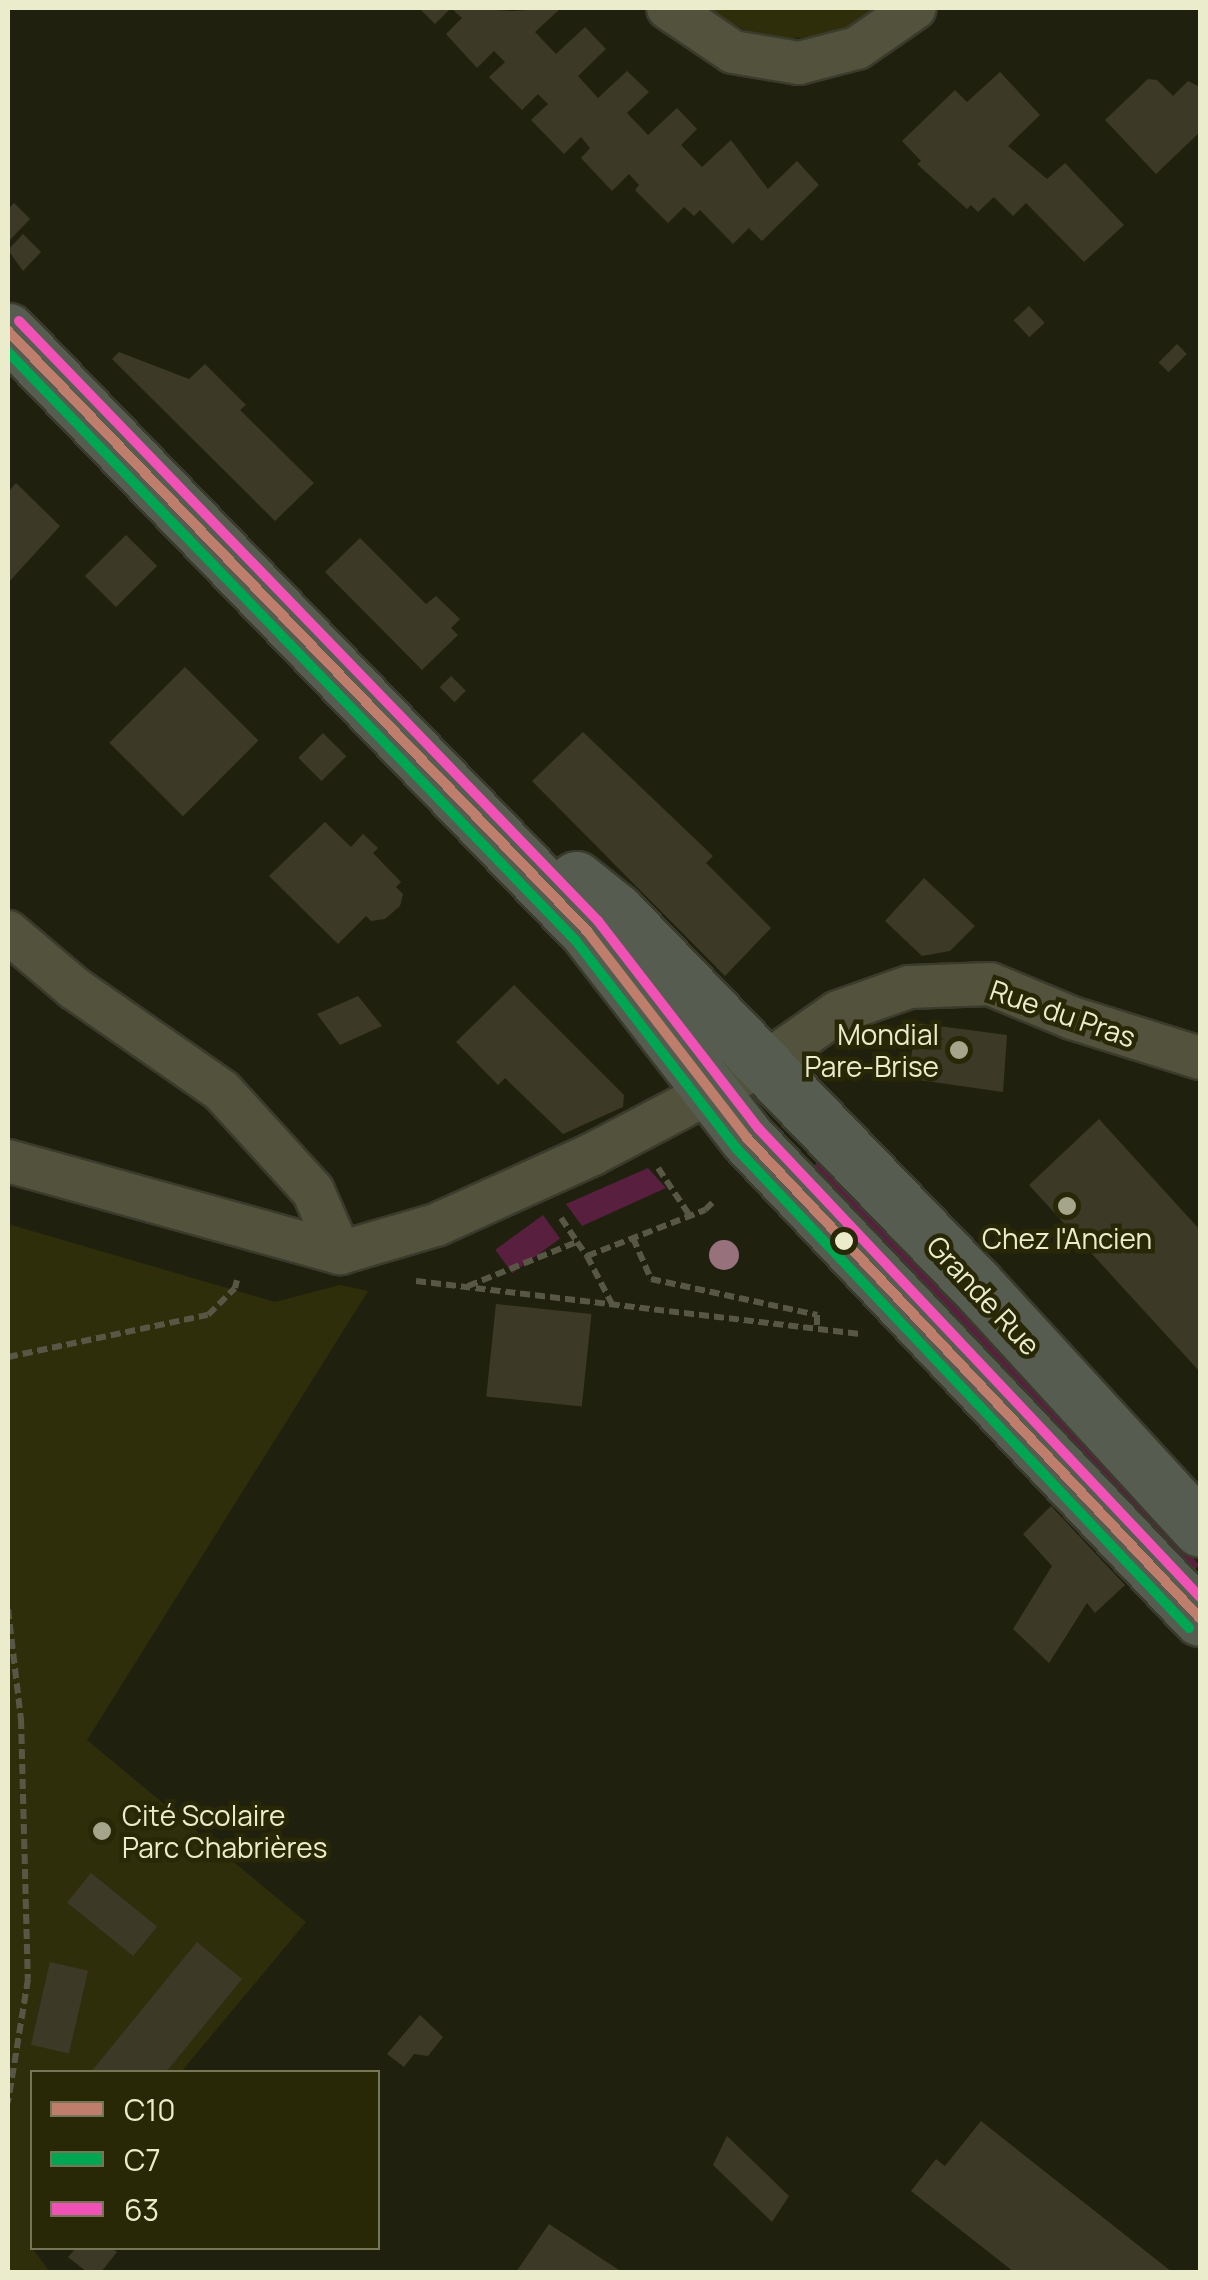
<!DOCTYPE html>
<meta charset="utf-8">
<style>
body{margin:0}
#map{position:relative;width:1208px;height:2280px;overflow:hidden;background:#20200f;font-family:Manrope,sans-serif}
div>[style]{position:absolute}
.built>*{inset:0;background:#2f2e0b}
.green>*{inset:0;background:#58203e;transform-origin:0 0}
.building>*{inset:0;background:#3d3927;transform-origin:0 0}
.path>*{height:6px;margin-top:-3px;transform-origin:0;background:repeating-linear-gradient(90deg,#585746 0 10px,transparent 0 15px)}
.roads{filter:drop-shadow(2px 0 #3b3b2d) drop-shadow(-2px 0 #3b3b2d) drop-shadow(0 2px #3b3b2d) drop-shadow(0 -2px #3b3b2d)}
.street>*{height:42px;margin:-21px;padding:0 21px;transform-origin:21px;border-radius:21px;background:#52523d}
.primary>*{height:55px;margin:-27.5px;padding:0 27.5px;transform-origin:27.5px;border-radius:27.5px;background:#565c4f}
.bus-1>*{height:10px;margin:-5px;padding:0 5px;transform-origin:5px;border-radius:5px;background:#bf7e6b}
.bus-2>*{height:10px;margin:-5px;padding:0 5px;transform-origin:5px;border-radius:5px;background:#00a651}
.bus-3>*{height:10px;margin:-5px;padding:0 5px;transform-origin:5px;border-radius:5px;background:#ef52b4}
.trees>*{width:30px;height:30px;margin:-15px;border-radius:50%;background:#97717c}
.dots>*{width:28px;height:28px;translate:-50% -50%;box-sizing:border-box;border:5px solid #282807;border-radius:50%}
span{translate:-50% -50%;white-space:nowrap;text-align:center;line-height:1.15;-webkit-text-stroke:9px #282807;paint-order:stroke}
.street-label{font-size:28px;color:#ebeccc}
.poi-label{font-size:28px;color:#ebeccc}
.right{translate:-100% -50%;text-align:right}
.left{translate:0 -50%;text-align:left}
.frame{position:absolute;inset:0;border:10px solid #ebeccc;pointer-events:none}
.legend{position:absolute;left:30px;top:2070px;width:350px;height:180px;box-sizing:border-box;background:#282807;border:2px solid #767656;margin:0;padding:12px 18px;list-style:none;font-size:30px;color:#ebeccc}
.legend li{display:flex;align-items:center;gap:20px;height:50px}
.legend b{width:50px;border:2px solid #767656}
</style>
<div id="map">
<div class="built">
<div style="clip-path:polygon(704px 8px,884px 8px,842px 35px,763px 40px)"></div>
<div style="clip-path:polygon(8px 1224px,275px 1302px,340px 1285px,368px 1291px,87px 1740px,306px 1922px,181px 2072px,32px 2072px,32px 2248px,50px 2272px,8px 2272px)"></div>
</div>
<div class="green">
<div style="left:821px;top:1159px;width:555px;height:21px;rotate:47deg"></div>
<div style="clip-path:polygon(648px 1168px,666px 1188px,582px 1226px,566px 1204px)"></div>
<div style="left:543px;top:1215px;width:29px;height:59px;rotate:54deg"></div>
</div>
<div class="building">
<div style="clip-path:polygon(419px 8px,451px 8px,435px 24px)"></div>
<div style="clip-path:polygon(451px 8px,513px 11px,561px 8px,535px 32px,556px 54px,585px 27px,606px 49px,578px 76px,598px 98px,627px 71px,649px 92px,627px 113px,648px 135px,677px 108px,697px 129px,681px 145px,702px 167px,731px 140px,768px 189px,797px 161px,819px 185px,762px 241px,749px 228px,733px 244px,700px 210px,694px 216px,684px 207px,668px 223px,635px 190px,639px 185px,629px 174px,612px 191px,581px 158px,590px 148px,581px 137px,564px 154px,531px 120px,548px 104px,538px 94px,522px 110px,489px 77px,505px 62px,494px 51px,477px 68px,446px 34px,462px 18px)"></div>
<div style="clip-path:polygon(1000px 72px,1040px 115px,1008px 146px,1047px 179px,1065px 163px,1124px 225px,1084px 262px,1026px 203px,1013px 216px,994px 197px,978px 212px,971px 205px,967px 209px,917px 164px,921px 161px,902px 141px,955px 90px,967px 102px)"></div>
<div style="clip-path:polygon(1148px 79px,1157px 80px,1173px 96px,1188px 81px,1200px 87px,1200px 132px,1156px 174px,1105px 120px)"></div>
<div style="clip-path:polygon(14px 203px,30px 219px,8px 242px,8px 209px)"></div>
<div style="clip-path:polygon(23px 234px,41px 252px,23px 271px,8px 250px)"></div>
<div style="left:1029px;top:306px;width:23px;height:21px;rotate:47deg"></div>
<div style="left:1177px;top:344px;width:14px;height:26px;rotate:45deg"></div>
<div style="clip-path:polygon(119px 352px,189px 379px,205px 364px,246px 405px,240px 410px,314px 483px,275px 521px,112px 359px)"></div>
<div style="clip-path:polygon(16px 483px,60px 526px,8px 583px,8px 492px)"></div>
<div style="left:126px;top:535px;width:44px;height:58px;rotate:45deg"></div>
<div style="clip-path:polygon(360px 538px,426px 604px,436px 596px,460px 619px,451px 628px,458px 635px,422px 670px,325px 572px)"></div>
<div style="left:185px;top:667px;width:104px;height:107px;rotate:45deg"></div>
<div style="left:451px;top:676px;width:21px;height:16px;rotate:45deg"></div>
<div style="clip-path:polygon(583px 732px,713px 856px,706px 863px,771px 928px,725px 976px,532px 781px)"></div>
<div style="left:323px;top:733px;width:33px;height:35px;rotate:45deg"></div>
<div style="clip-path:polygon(325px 822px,351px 847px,363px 834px,378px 848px,373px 853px,401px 882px,396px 887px,403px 894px,400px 906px,385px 919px,371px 921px,366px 916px,338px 944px,269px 876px)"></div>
<div style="clip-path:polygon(924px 878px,975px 926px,950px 951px,922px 956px,885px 921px)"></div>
<div style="clip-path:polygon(514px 985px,624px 1095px,623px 1107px,563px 1134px,505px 1078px,498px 1085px,456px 1042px)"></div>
<div style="clip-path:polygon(358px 996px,382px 1026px,340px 1045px,317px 1014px)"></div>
<div style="clip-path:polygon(916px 1023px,1007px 1035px,1003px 1092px,919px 1080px,910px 1065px)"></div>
<div style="clip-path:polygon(1099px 1119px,1200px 1230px,1200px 1372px,1029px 1185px)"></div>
<div style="left:496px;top:1304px;width:96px;height:93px;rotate:6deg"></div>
<div style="clip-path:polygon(1051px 1506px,1125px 1585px,1095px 1613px,1087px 1603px,1049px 1663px,1013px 1629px,1052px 1566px,1023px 1534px)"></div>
<div style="left:91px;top:1873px;width:85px;height:38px;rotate:39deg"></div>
<div style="clip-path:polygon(197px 1942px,242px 1979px,166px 2072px,91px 2072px)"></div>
<div style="left:50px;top:1962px;width:39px;height:85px;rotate:13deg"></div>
<div style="clip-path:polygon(420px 2015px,443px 2037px,428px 2056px,414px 2054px,404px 2067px,387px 2054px)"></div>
<div style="clip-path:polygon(981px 2121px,1172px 2272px,1014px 2272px,911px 2191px,936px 2159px,945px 2166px)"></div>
<div style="clip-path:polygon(727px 2136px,789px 2196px,772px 2222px,713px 2165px)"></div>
<div style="clip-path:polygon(549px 2224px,622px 2272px,516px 2272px)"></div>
<div style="clip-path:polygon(76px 2248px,111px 2248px,117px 2252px,101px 2272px,87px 2272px,68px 2257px)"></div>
</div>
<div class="path">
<div style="left:658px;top:1168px;width:58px;rotate:56.3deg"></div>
<div style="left:561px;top:1218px;width:29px;rotate:56deg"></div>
<div style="left:633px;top:1238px;width:45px;rotate:66.3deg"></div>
<div style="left:651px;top:1279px;width:170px;rotate:12.2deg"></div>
<div style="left:817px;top:1315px;width:14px;rotate:90deg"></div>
<div style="left:587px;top:1256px;width:54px;rotate:62.5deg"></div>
<div style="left:416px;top:1281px;width:447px;rotate:6.8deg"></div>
<div style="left:468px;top:1286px;width:118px;rotate:-22deg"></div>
<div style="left:577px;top:1242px;width:17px;rotate:54deg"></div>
<div style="left:587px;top:1256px;width:127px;rotate:-21.3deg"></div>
<div style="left:705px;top:1210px;width:13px;rotate:-45deg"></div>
<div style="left:8px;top:1357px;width:204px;rotate:-11.9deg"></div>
<div style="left:208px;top:1315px;width:38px;rotate:-45deg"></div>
<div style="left:235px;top:1288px;width:8px;rotate:-76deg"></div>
<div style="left:8px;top:1609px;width:111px;rotate:83.3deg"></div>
<div style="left:21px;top:1719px;width:260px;rotate:88.5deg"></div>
<div style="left:28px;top:1979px;width:125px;rotate:99.2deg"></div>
</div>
<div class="roads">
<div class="street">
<div style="left:668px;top:8px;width:78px;rotate:34.1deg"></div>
<div style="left:733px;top:52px;width:67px;rotate:9.5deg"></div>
<div style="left:799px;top:63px;width:60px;rotate:-14.5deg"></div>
<div style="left:857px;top:48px;width:70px;rotate:-34.6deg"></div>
<div style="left:8px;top:932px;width:87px;rotate:40.3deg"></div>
<div style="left:74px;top:988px;width:180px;rotate:34.8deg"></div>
<div style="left:222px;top:1091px;width:135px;rotate:47.7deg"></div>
<div style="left:313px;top:1191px;width:68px;rotate:66.5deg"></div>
<div style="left:8px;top:1161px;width:345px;rotate:15.5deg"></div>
<div style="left:340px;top:1253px;width:100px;rotate:-16.3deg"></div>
<div style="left:436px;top:1225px;width:172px;rotate:-24.3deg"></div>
<div style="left:593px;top:1154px;width:193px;rotate:-27.8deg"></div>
<div style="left:764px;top:1064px;width:90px;rotate:-35.1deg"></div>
<div style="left:838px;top:1012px;width:75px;rotate:-19.4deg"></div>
<div style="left:909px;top:987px;width:81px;rotate:-2.1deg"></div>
<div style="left:990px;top:984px;width:89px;rotate:22.5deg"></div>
<div style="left:1072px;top:1018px;width:134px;rotate:17.4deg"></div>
</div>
<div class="primary">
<div style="left:8px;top:331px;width:834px;rotate:46.02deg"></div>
<div style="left:587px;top:931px;width:262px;rotate:52.3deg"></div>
<div style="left:747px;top:1138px;width:660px;rotate:46.66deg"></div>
<div style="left:576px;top:879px;width:53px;rotate:38.8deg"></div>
<div style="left:617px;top:912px;width:525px;rotate:46.08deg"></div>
<div style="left:981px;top:1290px;width:324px;rotate:47.5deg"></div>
</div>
</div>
<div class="bus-1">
<div style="left:8px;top:331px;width:834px;rotate:46.02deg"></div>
<div style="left:587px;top:931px;width:262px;rotate:52.3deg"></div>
<div style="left:747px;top:1138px;width:660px;rotate:46.66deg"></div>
</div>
<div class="bus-2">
<div style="left:8px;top:352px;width:818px;rotate:46.04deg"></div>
<div style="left:576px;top:941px;width:262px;rotate:52.3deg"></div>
<div style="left:736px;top:1148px;width:660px;rotate:46.66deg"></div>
</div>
<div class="bus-3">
<div style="left:19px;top:321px;width:834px;rotate:46.02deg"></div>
<div style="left:598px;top:921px;width:262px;rotate:52.3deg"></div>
<div style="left:758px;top:1128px;width:644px;rotate:46.7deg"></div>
</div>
<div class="trees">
<div style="left:724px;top:1255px"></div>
</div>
<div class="dots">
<div style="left:959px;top:1050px;background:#a4a58a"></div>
<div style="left:1067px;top:1206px;background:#a4a58a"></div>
<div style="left:844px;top:1241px;background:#ebeccc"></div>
<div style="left:102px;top:1831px;background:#a4a58a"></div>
</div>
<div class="street-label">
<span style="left:1063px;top:1013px;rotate:19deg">Rue du Pras</span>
<span style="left:984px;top:1295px;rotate:47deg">Grande Rue</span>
</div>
<div class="poi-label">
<span class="right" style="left:939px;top:1050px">Mondial<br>Pare-Brise</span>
<span style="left:1067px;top:1238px">Chez l'Ancien</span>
<span class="left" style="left:122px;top:1831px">Cité Scolaire<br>Parc Chabrières</span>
</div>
<div class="frame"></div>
<ul class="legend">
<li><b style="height:12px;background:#bf7e6b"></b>C10</li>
<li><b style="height:12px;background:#00a651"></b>C7</li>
<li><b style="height:12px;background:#ef52b4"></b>63</li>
</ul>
</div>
